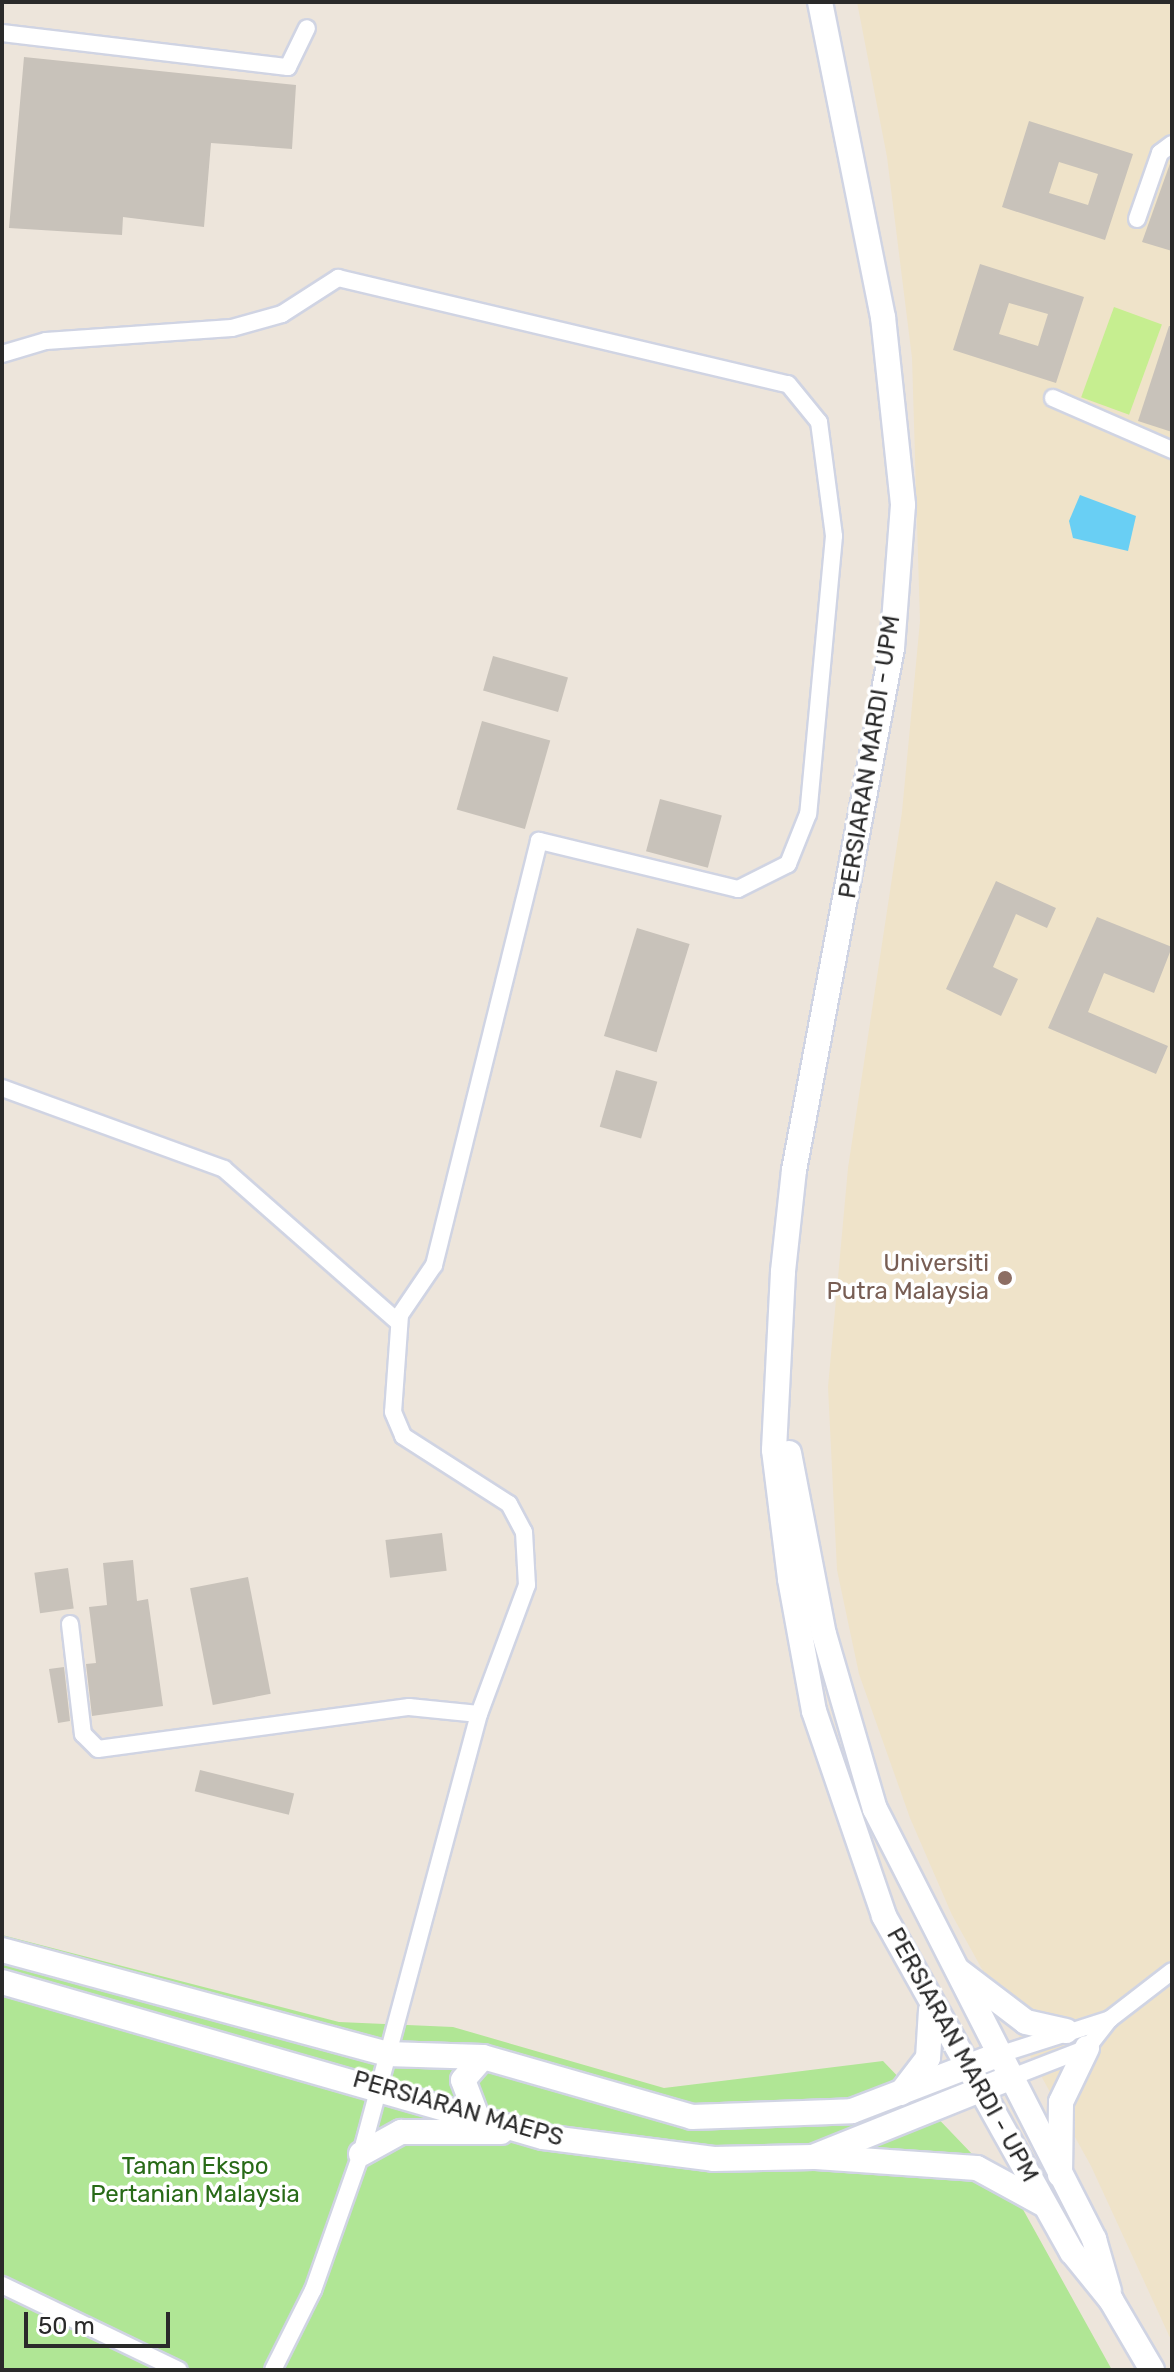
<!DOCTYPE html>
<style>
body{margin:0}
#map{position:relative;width:1174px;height:2372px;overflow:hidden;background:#ede5db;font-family:Rubik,sans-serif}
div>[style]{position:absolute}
.education>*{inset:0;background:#efe3c9}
.green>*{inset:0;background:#b0e695}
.pitch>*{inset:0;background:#c6ee90;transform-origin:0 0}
.water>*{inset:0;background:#69cff4}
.building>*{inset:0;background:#c8c2ba;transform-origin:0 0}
.roads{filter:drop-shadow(2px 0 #d0d4e3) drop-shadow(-2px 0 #d0d4e3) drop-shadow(0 2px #d0d4e3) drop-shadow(0 -2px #d0d4e3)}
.street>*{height:16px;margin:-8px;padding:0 8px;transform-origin:8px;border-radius:8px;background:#fff}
.secondary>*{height:24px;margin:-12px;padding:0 12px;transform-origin:12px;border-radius:12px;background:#fff}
.dots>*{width:22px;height:22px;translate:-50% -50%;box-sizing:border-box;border:4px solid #fff;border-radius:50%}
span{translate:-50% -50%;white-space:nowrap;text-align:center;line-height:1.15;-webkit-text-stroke:7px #fff;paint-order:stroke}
.street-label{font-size:24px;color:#2a2a2a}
.education-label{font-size:24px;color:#785e54}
.right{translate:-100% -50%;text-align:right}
.park-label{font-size:24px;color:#286a17}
.frame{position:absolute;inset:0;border:4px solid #2a2a2a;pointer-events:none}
.scale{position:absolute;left:24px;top:2312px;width:146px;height:36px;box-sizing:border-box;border:4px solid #2a2a2a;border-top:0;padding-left:10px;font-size:24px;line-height:28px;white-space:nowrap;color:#2a2a2a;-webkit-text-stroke:6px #fff;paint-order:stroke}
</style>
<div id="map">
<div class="education">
<div style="clip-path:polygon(857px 2px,1172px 2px,1172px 2342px,1091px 2166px,952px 1915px,910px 1818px,859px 1674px,837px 1570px,828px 1387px,848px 1168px,902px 812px,920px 621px,912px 358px,887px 157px)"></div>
</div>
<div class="green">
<div style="clip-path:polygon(2px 1935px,339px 2022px,453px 2027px,664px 2088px,883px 2061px,1020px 2204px,1112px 2370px,2px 2370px)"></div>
</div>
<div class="pitch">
<div style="left:1114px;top:307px;width:51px;height:96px;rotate:20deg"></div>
</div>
<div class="water">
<div style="clip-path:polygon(1080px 495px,1136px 516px,1128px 551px,1073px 538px,1069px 521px)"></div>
</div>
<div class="building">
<div style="clip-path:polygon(24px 57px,296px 85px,292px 149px,211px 143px,204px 227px,123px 217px,122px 235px,9px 228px)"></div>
<div style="clip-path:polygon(evenodd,1029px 121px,1133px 154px,1105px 240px,1002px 207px,1029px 121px,1059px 162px,1098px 174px,1088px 205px,1049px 193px,1059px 162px)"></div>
<div style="clip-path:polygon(1172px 158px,1172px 251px,1142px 242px)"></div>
<div style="clip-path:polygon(evenodd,980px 264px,1084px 297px,1056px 383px,953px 350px,980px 264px,1009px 303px,1048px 314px,1038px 346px,999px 334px,1009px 303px)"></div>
<div style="clip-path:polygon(1169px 326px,1172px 326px,1172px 432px,1138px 421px)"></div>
<div style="left:493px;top:656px;width:78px;height:36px;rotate:16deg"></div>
<div style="left:482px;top:721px;width:71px;height:92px;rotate:16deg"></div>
<div style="left:660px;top:799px;width:64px;height:54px;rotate:15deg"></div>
<div style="clip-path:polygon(996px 881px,1056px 908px,1047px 928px,1016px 914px,993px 967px,1018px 979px,1001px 1016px,946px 989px)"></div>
<div style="clip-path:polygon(1097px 917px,1172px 947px,1154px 993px,1104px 973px,1088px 1012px,1168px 1046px,1156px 1074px,1048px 1028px)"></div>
<div style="left:637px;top:928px;width:55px;height:113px;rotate:17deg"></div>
<div style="left:616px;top:1070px;width:43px;height:59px;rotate:16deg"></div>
<div style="left:442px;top:1533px;width:38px;height:57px;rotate:83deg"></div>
<div style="clip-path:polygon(133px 1560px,137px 1601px,148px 1599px,163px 1706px,92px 1716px,86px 1664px,96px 1663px,89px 1607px,107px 1605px,103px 1563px)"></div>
<div style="left:68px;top:1568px;width:41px;height:34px;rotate:82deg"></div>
<div style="left:248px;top:1577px;width:119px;height:59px;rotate:79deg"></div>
<div style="clip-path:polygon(64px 1667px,70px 1721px,58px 1723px,49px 1669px)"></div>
<div style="left:200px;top:1770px;width:97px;height:22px;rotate:14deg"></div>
</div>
<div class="roads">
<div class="street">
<div style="left:2px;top:33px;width:288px;rotate:6.8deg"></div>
<div style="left:288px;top:67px;width:43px;rotate:-64deg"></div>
<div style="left:1137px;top:219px;width:70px;rotate:-70.8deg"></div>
<div style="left:1160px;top:153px;width:15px;rotate:-37deg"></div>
<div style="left:2px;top:354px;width:46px;rotate:-16.5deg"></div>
<div style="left:46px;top:341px;width:186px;rotate:-4deg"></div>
<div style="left:232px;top:328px;width:52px;rotate:-15.6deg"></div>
<div style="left:282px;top:314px;width:67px;rotate:-32.7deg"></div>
<div style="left:338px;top:278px;width:462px;rotate:13.3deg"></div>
<div style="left:788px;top:384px;width:49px;rotate:50.8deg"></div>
<div style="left:819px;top:422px;width:115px;rotate:82.5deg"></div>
<div style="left:834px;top:536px;width:279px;rotate:95.3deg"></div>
<div style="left:808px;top:814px;width:54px;rotate:111.8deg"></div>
<div style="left:788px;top:864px;width:56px;rotate:153.4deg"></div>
<div style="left:738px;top:889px;width:205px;rotate:-166.4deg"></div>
<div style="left:539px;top:841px;width:437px;rotate:103.9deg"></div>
<div style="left:434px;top:1265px;width:60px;rotate:124.2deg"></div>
<div style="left:400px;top:1315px;width:97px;rotate:94.1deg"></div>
<div style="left:393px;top:1412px;width:26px;rotate:67deg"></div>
<div style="left:403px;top:1436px;width:126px;rotate:32.7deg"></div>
<div style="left:509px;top:1504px;width:32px;rotate:62deg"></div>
<div style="left:524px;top:1532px;width:53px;rotate:86.8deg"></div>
<div style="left:527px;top:1585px;width:138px;rotate:110.4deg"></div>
<div style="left:479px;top:1714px;width:456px;rotate:105deg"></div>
<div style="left:361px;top:2154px;width:144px;rotate:109.4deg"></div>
<div style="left:313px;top:2290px;width:89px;rotate:116.6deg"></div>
<div style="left:1053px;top:398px;width:130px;rotate:23.6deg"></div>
<div style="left:2px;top:1088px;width:236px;rotate:20deg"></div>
<div style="left:224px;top:1169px;width:232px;rotate:41.3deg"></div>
<div style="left:70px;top:1624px;width:111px;rotate:83.3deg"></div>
<div style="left:83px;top:1734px;width:21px;rotate:45deg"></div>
<div style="left:98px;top:1749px;width:314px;rotate:-7.7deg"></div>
<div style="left:409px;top:1707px;width:70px;rotate:5.7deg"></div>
<div style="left:995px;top:2056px;width:121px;rotate:-17.8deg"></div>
<div style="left:1110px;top:2019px;width:78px;rotate:-37.7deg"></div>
<div style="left:1007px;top:2079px;width:86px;rotate:-21.2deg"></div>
<div style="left:1087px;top:2048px;width:37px;rotate:-52deg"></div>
<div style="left:2px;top:2285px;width:196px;rotate:25.7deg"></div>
</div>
<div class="secondary">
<div style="left:820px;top:2px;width:321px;rotate:78.7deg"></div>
<div style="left:883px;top:317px;width:189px;rotate:83.9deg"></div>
<div style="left:903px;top:505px;width:143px;rotate:94.4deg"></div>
<div style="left:892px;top:648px;width:531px;rotate:100.63deg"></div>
<div style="left:794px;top:1170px;width:103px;rotate:96.2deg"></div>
<div style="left:783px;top:1272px;width:178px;rotate:92.9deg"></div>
<div style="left:774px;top:1450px;width:130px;rotate:82.9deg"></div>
<div style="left:790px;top:1579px;width:134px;rotate:79.7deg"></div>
<div style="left:814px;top:1711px;width:217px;rotate:71.1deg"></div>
<div style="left:884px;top:1916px;width:385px;rotate:60.8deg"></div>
<div style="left:1072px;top:2252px;width:62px;rotate:50.9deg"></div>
<div style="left:1111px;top:2300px;width:81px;rotate:59.6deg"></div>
<div style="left:789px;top:1453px;width:184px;rotate:79.1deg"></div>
<div style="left:824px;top:1634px;width:182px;rotate:73.8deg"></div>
<div style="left:875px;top:1809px;width:483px;rotate:63deg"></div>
<div style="left:1094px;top:2239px;width:54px;rotate:73.9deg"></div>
<div style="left:2px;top:1950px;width:399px;rotate:15.1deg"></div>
<div style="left:387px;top:2054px;width:96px;rotate:1.8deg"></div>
<div style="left:483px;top:2057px;width:217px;rotate:16deg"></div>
<div style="left:692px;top:2117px;width:160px;rotate:-2.1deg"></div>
<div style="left:852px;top:2111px;width:153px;rotate:-21deg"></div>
<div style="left:959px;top:1971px;width:84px;rotate:37.3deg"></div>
<div style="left:1026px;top:2022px;width:41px;rotate:12.7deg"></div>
<div style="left:2px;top:1982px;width:563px;rotate:15.99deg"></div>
<div style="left:543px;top:2137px;width:172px;rotate:7.3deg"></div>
<div style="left:714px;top:2159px;width:99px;rotate:-1.2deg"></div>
<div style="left:813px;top:2157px;width:209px;rotate:-21.9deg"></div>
<div style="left:901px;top:2093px;width:44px;rotate:-52.4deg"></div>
<div style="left:928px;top:2058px;width:48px;rotate:-86.4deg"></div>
<div style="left:476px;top:2114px;width:36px;rotate:-111deg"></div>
<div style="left:463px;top:2080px;width:30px;rotate:-49deg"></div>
<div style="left:361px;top:2154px;width:46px;rotate:-28.8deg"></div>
<div style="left:401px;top:2132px;width:100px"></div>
<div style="left:816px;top:2157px;width:161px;rotate:3.9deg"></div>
<div style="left:977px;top:2168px;width:77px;rotate:28.6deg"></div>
<div style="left:1060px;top:2175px;width:73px;rotate:-89.2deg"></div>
<div style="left:1061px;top:2102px;width:60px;rotate:-64.3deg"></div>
</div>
</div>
<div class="dots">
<div style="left:1005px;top:1278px;background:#8d6e63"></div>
</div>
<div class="street-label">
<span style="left:870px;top:757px;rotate:-81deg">PERSIARAN MARDI - UPM</span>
<span style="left:962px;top:2055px;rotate:61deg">PERSIARAN MARDI - UPM</span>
<span style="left:458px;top:2109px;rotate:16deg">PERSIARAN MAEPS</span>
</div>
<div class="education-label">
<span class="right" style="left:989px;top:1278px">Universiti<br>Putra Malaysia</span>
</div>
<div class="park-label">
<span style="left:195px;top:2181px">Taman Ekspo<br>Pertanian Malaysia</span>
</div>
<div class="frame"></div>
<div class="scale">50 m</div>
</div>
